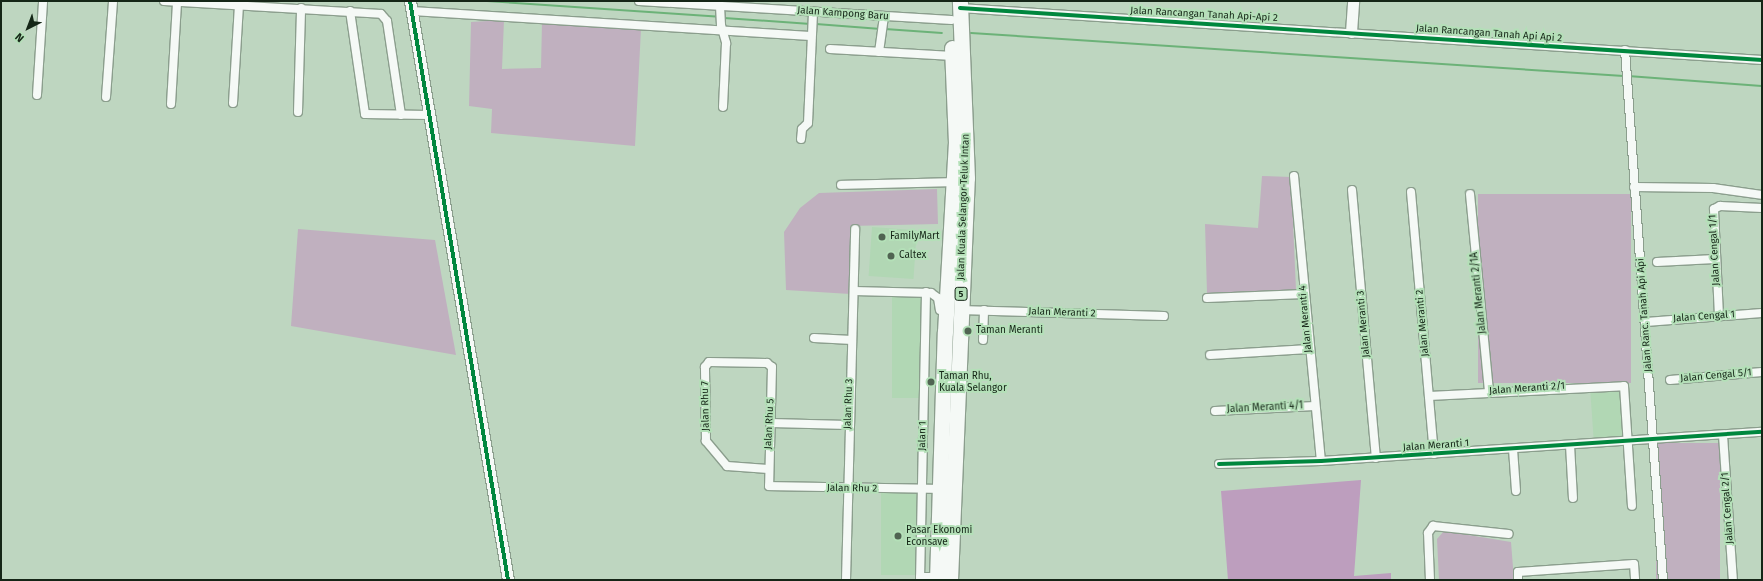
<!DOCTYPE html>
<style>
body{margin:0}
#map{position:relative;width:1763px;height:581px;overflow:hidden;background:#bed6c0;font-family:"Fira Sans",sans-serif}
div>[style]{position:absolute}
.built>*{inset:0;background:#b1d7b4;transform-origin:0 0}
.green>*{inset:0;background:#c0b0bf;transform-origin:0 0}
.forest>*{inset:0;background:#bd9ebe}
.stream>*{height:2px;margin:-1px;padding:0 1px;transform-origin:1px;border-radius:1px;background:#6cb278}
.roads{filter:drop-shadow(1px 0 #8b9e8d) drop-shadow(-1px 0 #8b9e8d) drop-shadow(0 1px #8b9e8d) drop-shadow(0 -1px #8b9e8d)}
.street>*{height:8px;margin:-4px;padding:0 4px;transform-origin:4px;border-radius:4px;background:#f5f9f6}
.secondary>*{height:11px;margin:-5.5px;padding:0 5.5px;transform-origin:5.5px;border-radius:5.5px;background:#f5f9f6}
.highway>*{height:15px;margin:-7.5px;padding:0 7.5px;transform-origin:7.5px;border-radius:7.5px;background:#f5f9f6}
.cycleway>*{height:4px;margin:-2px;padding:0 2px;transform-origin:2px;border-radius:2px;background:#00873e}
.dots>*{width:11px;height:11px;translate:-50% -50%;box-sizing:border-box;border:2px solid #b4e0b8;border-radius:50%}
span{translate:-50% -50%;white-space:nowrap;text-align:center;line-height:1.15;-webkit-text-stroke:4px #b4e0b8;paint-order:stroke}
.shield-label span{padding:1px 3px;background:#b4e0b8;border:1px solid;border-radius:3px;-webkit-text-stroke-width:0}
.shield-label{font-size:9px;color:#152617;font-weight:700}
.street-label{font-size:10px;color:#152617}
.poi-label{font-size:10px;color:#152617}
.left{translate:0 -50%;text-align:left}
.frame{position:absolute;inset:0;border:2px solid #152617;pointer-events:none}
.north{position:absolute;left:8px;top:8px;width:40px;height:40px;-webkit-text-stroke:3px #b4e0b8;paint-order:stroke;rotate:222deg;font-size:11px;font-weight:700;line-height:16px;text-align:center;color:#152617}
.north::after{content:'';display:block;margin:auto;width:14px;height:18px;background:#152617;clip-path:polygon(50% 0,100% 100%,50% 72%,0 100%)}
</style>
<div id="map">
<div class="built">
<div style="left:872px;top:227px;width:45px;height:49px;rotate:4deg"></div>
<div style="left:892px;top:295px;width:31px;height:103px"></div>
<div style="left:1622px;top:386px;width:52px;height:32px;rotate:86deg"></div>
<div style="left:881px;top:492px;width:37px;height:83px"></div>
</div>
<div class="green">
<div style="clip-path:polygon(504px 20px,502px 69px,541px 68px,542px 22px,641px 29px,635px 146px,491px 133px,492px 109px,469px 106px,471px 22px)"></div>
<div style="clip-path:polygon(1262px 176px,1291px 177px,1296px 290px,1207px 293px,1205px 224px,1258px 228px)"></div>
<div style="clip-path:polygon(937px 189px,938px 224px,850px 226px,850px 294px,786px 290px,784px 232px,800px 208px,819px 193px)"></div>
<div style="left:1478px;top:194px;width:153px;height:189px"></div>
<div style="clip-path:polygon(298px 229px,435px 240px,456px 355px,291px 326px)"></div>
<div style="left:1656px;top:443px;width:64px;height:137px"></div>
<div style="clip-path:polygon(1444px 531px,1511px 542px,1514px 580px,1439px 580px,1437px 539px)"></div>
</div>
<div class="forest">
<div style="clip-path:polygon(1361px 480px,1354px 576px,1391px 573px,1391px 580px,1228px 580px,1221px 491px)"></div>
</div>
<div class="stream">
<div style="left:487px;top:1px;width:233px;rotate:3.9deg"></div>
<div style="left:724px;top:18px;width:87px;rotate:3.9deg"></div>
<div style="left:816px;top:24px;width:65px;rotate:4.4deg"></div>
<div style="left:885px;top:29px;width:57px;rotate:4deg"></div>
<div style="left:971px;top:33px;width:654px;rotate:3.77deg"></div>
<div style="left:1628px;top:76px;width:134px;rotate:4.3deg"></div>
</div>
<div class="roads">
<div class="street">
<div style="left:164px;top:1px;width:217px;rotate:3.4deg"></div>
<div style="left:381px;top:14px;width:9px;rotate:49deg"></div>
<div style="left:387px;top:21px;width:95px;rotate:81.5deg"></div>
<div style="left:639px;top:1px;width:313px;rotate:3.5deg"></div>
<div style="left:720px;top:6px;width:19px;rotate:87deg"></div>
<div style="left:721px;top:25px;width:19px;rotate:74deg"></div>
<div style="left:726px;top:43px;width:64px;rotate:92.7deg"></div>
<div style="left:960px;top:8px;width:804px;rotate:3.71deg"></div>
<div style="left:350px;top:11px;width:104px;rotate:81.7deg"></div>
<div style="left:365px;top:114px;width:63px;rotate:0.9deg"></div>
<div style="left:412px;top:11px;width:399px;rotate:3.6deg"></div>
<div style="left:830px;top:49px;width:123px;rotate:3.3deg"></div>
<div style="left:1625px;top:50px;width:531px;rotate:85.9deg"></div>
<div style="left:879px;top:52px;width:36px;rotate:-82deg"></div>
<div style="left:37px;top:95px;width:94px;rotate:-86.3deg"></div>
<div style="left:106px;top:97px;width:96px;rotate:-85.8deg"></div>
<div style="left:233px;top:103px;width:98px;rotate:-86.5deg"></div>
<div style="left:171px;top:104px;width:102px;rotate:-86.6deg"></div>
<div style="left:298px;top:112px;width:104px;rotate:-88.3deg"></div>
<div style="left:801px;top:139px;width:10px;rotate:-84deg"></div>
<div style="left:802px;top:129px;width:8px;rotate:-45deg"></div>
<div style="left:808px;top:123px;width:111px;rotate:-87.4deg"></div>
<div style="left:1294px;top:176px;width:286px;rotate:84.6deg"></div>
<div style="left:841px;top:185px;width:112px;rotate:-1.5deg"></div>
<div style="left:1634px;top:187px;width:79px;rotate:0.7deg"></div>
<div style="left:1713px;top:188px;width:49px;rotate:8.1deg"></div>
<div style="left:1352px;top:190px;width:269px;rotate:84.9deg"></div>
<div style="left:1411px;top:192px;width:263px;rotate:85deg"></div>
<div style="left:1470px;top:194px;width:199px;rotate:84.5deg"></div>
<div style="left:1657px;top:262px;width:58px;rotate:-3deg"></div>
<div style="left:854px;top:291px;width:77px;rotate:1.5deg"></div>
<div style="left:931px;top:293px;width:9px;rotate:36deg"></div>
<div style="left:938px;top:298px;width:12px;rotate:81deg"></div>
<div style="left:1207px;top:298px;width:97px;rotate:-2.4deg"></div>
<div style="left:960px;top:310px;width:204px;rotate:1.7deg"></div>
<div style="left:1719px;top:316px;width:107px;rotate:-92.7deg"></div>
<div style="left:1714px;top:209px;width:7px;rotate:-27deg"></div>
<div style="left:1720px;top:206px;width:42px;rotate:2.7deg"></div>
<div style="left:1646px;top:322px;width:116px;rotate:-4.4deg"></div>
<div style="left:814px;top:338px;width:38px;rotate:3deg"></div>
<div style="left:983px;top:340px;width:30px;rotate:-88deg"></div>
<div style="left:1210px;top:355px;width:99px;rotate:-3.5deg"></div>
<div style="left:1670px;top:380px;width:92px;rotate:-5deg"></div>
<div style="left:1429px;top:396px;width:195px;rotate:-2.9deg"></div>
<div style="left:1624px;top:386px;width:120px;rotate:86.2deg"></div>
<div style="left:1215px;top:411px;width:100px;rotate:-2.9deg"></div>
<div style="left:771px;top:423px;width:77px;rotate:1.5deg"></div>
<div style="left:1723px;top:435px;width:145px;rotate:86.1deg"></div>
<div style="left:1570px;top:445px;width:53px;rotate:86.8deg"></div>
<div style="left:1513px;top:449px;width:42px;rotate:85.9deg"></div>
<div style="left:1219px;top:464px;width:102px;rotate:-1.7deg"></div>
<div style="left:1321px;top:461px;width:442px;rotate:-3.8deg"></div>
<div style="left:768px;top:469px;width:41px;rotate:-175.8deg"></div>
<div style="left:727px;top:466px;width:33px;rotate:-130deg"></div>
<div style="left:706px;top:441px;width:74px;rotate:-90.8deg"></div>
<div style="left:705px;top:367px;width:6px;rotate:-51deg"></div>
<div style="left:709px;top:362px;width:58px;rotate:1deg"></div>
<div style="left:767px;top:363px;width:6px;rotate:39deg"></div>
<div style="left:772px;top:367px;width:119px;rotate:91.4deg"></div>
<div style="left:769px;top:486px;width:171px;rotate:1deg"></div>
<div style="left:920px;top:577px;width:17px"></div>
<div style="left:846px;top:580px;width:351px;rotate:-88.5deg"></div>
<div style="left:920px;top:580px;width:288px;rotate:-88.8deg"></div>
<div style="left:1430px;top:580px;width:47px;rotate:-92.4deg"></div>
<div style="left:1428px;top:533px;width:9px;rotate:-54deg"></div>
<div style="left:1433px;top:526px;width:76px;rotate:6deg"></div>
<div style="left:1518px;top:580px;width:8px;rotate:-90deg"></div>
<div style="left:1518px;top:572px;width:116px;rotate:-3.9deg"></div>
<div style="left:1634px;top:564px;width:16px;rotate:86deg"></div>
</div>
<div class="secondary">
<div style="left:410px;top:1px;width:587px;rotate:80.39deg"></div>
<div style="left:1351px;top:32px;width:31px;rotate:-86deg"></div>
</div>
<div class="highway">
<div style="left:937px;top:580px;width:248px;rotate:-88.2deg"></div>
<div style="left:945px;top:332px;width:189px;rotate:-86.7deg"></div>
<div style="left:956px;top:143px;width:95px;rotate:-92.4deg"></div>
<div style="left:950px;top:580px;width:402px;rotate:-87.6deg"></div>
<div style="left:967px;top:178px;width:177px;rotate:-92.3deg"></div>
</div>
</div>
<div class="cycleway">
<div style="left:410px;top:1px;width:587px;rotate:80.39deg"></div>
<div style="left:960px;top:8px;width:804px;rotate:3.71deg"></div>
<div style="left:1219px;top:464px;width:102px;rotate:-1.7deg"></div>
<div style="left:1321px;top:461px;width:442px;rotate:-3.8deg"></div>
</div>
<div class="dots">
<div style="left:882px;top:237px;background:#506452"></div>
<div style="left:891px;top:256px;background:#506452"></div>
<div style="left:968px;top:331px;background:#506452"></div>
<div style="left:931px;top:382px;background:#506452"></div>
<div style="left:898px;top:536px;background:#506452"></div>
</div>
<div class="shield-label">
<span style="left:961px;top:294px">5</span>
</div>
<div class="street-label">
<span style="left:843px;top:14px;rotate:4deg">Jalan Kampong Baru</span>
<span style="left:1204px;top:15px;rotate:3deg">Jalan Rancangan Tanah Api-Api 2</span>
<span style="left:1489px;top:34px;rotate:4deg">Jalan Rancangan Tanah Api Api 2</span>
<span style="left:964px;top:207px;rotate:-88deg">Jalan Kuala Selangor-Teluk Intan</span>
<span style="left:1715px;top:250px;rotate:-93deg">Jalan Cengal 1/1</span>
<span style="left:1479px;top:293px;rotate:-96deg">Jalan Meranti 2/1A</span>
<span style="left:1062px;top:313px;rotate:2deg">Jalan Meranti 2</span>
<span style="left:1645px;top:315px;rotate:-94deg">Jalan Ranc. Tanah Api Api</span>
<span style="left:1704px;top:317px;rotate:-4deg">Jalan Cengal 1</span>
<span style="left:1306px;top:319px;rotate:-95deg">Jalan Meranti 4</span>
<span style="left:1423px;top:323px;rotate:-95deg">Jalan Meranti 2</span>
<span style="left:1364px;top:324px;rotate:-95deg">Jalan Meranti 3</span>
<span style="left:1716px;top:376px;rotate:-5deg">Jalan Cengal 5/1</span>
<span style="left:1527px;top:389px;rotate:-4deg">Jalan Meranti 2/1</span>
<span style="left:849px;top:404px;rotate:-88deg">Jalan Rhu 3</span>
<span style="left:706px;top:406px;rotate:-91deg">Jalan Rhu 7</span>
<span style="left:1265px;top:408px;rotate:-3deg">Jalan Meranti 4/1</span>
<span style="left:770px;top:424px;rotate:-87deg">Jalan Rhu 5</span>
<span style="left:923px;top:436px;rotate:-89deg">Jalan 1</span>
<span style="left:1436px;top:446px;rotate:-4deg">Jalan Meranti 1</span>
<span style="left:852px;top:489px;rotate:1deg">Jalan Rhu 2</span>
<span style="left:1728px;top:508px;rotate:-94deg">Jalan Cengal 2/1</span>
</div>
<div class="poi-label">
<span class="left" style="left:890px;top:237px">FamilyMart</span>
<span class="left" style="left:899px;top:256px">Caltex</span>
<span class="left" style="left:976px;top:331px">Taman Meranti</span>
<span class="left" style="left:939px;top:382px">Taman Rhu,<br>Kuala Selangor</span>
<span class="left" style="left:906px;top:536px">Pasar Ekonomi<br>Econsave</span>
</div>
<div class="frame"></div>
<div class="north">N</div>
</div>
